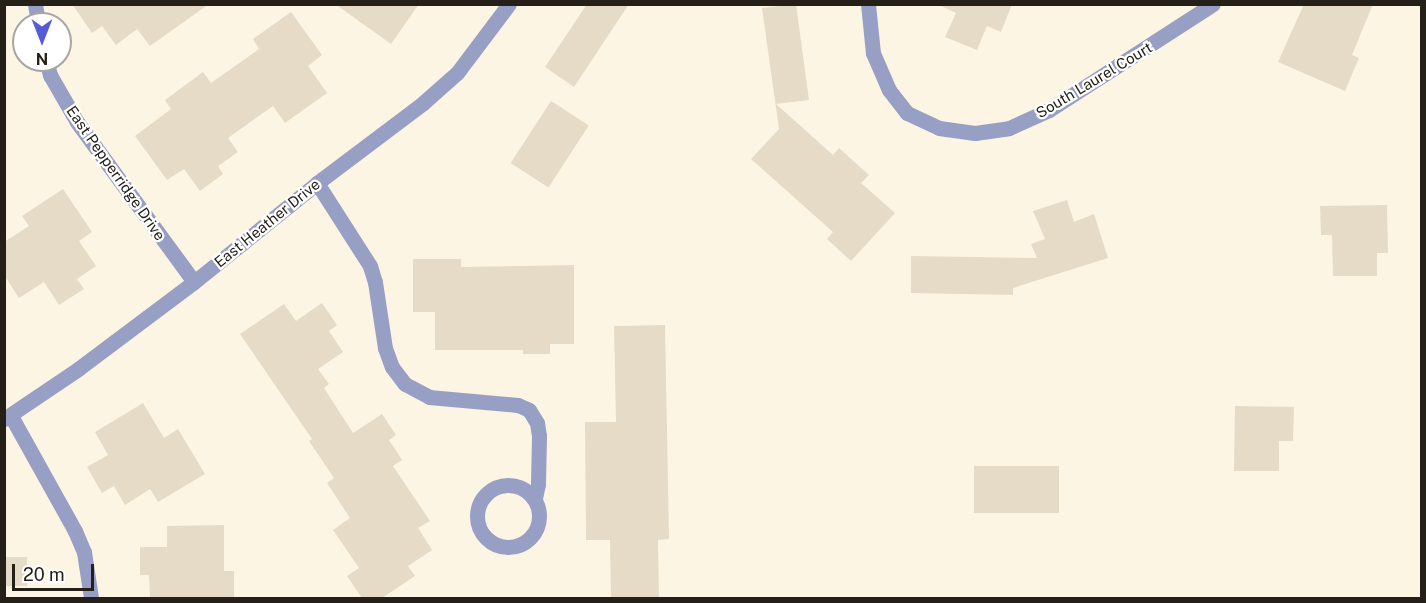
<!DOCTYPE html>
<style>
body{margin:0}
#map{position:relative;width:1426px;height:603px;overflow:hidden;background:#fdf5e4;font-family:"Public Sans",sans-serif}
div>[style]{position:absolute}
.building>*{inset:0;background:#e5dbc6;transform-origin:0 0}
.minor>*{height:15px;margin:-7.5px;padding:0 7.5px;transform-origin:7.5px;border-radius:7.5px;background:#979fc5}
.minor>.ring{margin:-7.5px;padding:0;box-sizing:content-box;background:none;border:15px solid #979fc5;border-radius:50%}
span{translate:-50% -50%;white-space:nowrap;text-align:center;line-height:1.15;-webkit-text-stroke:4.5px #fff;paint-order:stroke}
.street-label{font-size:15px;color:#242018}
.frame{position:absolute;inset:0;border:6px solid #242018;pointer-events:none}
.north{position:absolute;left:12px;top:12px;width:60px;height:60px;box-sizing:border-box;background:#fff;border:2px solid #a7a6a3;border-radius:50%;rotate:180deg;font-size:16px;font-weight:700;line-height:24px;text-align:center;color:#242018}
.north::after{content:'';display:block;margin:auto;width:21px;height:27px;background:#565cd3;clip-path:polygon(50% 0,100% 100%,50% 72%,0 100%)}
.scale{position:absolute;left:12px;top:564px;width:82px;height:27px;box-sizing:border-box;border:3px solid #242018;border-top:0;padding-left:8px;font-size:18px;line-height:21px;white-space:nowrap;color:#242018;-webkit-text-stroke:4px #fff;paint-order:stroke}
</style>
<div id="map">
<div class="building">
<div style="clip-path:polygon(72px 4px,209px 4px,150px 46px,137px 29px,116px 45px,102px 26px,92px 33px)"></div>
<div style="clip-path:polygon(335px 4px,419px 4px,391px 44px)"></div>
<div style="clip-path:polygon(587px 4px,629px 4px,574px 87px,545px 67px)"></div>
<div style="clip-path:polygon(796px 4px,809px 100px,776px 104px,833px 155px,839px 148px,869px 175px,861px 183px,895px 213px,851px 261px,827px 239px,833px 232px,751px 159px,779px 129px,762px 8px)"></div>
<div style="clip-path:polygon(937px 4px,1012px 4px,1001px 32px,987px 26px,977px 50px,945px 37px,956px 13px)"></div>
<div style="clip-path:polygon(1304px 4px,1373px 4px,1352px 55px,1359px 58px,1345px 91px,1278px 62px)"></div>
<div style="clip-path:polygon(291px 12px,322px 55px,308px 66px,327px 93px,285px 123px,273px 106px,228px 138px,238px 152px,218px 166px,223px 174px,200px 191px,184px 169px,167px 180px,135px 136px,171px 109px,165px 100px,203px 72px,211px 83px,259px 49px,253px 39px)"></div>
<div style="left:551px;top:101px;width:45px;height:74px;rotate:33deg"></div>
<div style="clip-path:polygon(63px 189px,92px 232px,79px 241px,96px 266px,77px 279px,84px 289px,59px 305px,44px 282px,19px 298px,4px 275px,4px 242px,29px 226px,22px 216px)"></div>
<div style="clip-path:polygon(1067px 200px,1074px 222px,1094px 214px,1108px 258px,1013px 288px,1013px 295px,911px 293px,911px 256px,1037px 258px,1031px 244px,1045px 239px,1033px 211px)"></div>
<div style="clip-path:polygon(1387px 205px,1388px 253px,1377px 253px,1377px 276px,1333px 276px,1332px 235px,1321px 235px,1320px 206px)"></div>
<div style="clip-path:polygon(413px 259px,461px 259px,461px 267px,574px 265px,574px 344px,550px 344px,550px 354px,523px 354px,523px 350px,435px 350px,435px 312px,413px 312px)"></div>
<div style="clip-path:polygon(322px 303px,337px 325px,329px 331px,343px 352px,318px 369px,329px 384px,324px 388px,353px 433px,382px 414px,396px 435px,389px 440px,402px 460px,393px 466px,430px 521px,418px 528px,432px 550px,408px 566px,415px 576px,382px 598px,362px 598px,347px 576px,359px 568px,333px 530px,350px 518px,327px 483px,334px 478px,309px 441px,312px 439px,240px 334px,284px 304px,296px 321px)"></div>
<div style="clip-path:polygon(665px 325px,669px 539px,658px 540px,659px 598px,611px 598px,610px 540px,586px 540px,585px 422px,616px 422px,614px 326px)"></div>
<div style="clip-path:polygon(143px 403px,164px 438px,178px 429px,205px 474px,158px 502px,150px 489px,125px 505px,114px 486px,102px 493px,87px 467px,108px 455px,95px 432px)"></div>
<div style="clip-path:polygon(1235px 406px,1294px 407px,1293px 441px,1279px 441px,1279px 471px,1234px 471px)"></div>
<div style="left:974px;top:466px;width:85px;height:47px"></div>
<div style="clip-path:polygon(224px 525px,224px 571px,234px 571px,234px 598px,150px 598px,149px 575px,140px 575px,140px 547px,167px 547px,167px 526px)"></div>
<div style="left:4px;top:557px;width:23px;height:29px"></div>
</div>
<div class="minor">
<div style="left:35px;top:4px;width:20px;rotate:81deg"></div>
<div style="left:868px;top:4px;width:49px;rotate:84.2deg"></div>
<div style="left:873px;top:53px;width:40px;rotate:66.6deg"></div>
<div style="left:889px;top:90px;width:29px;rotate:52deg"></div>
<div style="left:907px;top:113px;width:35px;rotate:25deg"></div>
<div style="left:939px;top:128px;width:36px;rotate:8deg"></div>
<div style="left:975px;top:133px;width:34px;rotate:-8deg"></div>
<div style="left:1009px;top:128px;width:44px;rotate:-24.2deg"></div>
<div style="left:1049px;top:110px;width:195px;rotate:-32.9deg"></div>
<div style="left:46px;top:60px;width:16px;rotate:75deg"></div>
<div style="left:50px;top:75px;width:54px;rotate:60.1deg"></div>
<div style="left:77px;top:122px;width:198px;rotate:53.8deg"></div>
<div style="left:317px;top:183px;width:98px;rotate:57.4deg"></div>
<div style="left:370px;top:266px;width:17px;rotate:73deg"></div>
<div style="left:375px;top:282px;width:67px;rotate:81.4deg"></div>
<div style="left:385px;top:348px;width:20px;rotate:70deg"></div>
<div style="left:392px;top:367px;width:21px;rotate:53deg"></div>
<div style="left:405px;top:384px;width:27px;rotate:28deg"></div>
<div style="left:429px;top:397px;width:89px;rotate:5.1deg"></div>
<div style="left:518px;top:405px;width:12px;rotate:24deg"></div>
<div style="left:529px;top:410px;width:15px;rotate:58deg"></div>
<div style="left:537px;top:423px;width:13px;rotate:81deg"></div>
<div style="left:539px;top:436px;width:48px;rotate:91.2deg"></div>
<div style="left:538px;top:484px;width:14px;rotate:102deg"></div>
<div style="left:11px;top:416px;width:132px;rotate:60.9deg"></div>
<div style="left:75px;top:531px;width:23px;rotate:67deg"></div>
<div style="left:84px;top:552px;width:47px;rotate:81.3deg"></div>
<div style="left:4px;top:419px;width:89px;rotate:-34deg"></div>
<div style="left:78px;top:369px;width:145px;rotate:-36.9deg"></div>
<div style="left:194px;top:282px;width:158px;rotate:-38.8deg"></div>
<div style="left:317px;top:183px;width:133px;rotate:-37deg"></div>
<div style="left:423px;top:103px;width:45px;rotate:-41.4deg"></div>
<div style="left:457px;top:73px;width:86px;rotate:-53deg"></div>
<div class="ring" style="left:477px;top:485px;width:47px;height:47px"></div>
</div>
<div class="street-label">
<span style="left:1094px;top:80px;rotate:-31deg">South Laurel Court</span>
<span style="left:116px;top:173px;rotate:55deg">East Pepperridge Drive</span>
<span style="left:267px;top:223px;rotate:-39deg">East Heather Drive</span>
</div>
<div class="frame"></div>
<div class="north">N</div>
<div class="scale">20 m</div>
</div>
